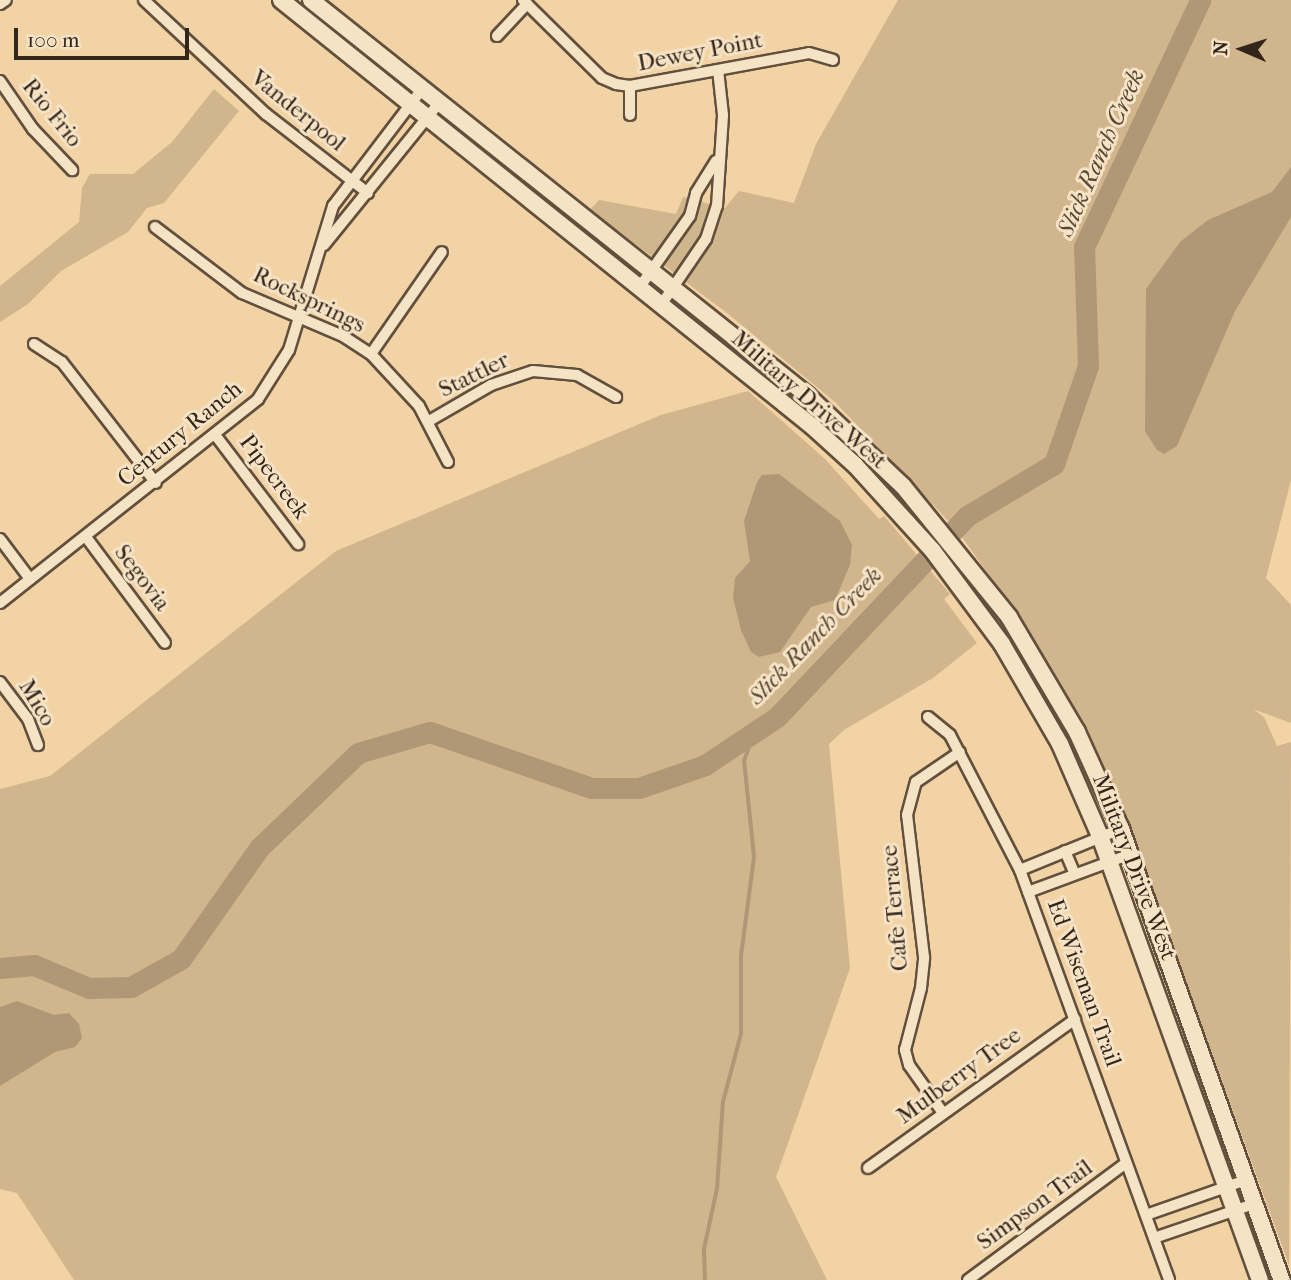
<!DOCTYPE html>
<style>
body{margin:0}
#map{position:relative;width:1291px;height:1280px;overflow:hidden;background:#f1d3a5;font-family:"IM FELL French Canon",serif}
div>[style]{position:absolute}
.green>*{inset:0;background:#d1b58d}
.water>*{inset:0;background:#b09876}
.stream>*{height:3.5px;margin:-1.75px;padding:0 1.75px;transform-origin:1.75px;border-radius:1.75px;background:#b09876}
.river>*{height:21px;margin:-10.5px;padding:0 10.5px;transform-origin:10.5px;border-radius:10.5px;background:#b09876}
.roads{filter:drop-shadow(2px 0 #62503d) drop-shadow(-2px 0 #62503d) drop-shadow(0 2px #62503d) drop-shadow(0 -2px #62503d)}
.street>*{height:10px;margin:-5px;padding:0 5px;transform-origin:5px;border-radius:5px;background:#f6e2c4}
.secondary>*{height:16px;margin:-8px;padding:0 8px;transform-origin:8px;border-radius:8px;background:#f6e2c4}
span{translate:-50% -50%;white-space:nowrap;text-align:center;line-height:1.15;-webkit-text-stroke:6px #f6e2c4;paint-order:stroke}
.street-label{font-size:23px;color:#32251a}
.water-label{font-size:24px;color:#584836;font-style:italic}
.north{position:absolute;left:1207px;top:14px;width:70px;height:70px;-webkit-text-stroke:5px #f6e2c4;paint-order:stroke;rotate:273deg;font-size:19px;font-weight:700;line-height:28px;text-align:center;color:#32251a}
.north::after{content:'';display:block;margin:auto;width:24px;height:32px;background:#32251a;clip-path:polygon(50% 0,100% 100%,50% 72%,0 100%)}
.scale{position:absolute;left:14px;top:28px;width:175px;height:32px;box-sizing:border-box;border:4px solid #32251a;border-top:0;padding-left:9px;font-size:21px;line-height:24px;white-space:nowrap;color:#32251a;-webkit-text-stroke:5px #f6e2c4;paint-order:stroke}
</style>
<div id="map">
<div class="green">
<div style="clip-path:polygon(898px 0,1291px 0,1291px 480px,1266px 578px,1291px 605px,1291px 723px,1253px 709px,1264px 717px,1277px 746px,1291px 742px,1289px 1265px,1131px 831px,1091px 748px,1015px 612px,957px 530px,835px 402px,727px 313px,590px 210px,599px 200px,676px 214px,683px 197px,725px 208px,739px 191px,794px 203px,816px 144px)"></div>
<div style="clip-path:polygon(214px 89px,239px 111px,164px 203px,147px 208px,128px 232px,61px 271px,28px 304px,0 322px,0 286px,79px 222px,82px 188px,90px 174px,133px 174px,172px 142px)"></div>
<div style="clip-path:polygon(748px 391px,825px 459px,879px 519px,884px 516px,950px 594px,944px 599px,977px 643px,933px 678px,844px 730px,829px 744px,850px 968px,776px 1177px,827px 1280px,74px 1280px,17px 1193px,0 1189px,0 789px,50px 776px,336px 551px,661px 415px)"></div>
</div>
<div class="water">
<div style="clip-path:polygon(1291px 167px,1291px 217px,1235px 311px,1177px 446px,1164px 454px,1157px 450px,1145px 431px,1146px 289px,1180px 242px,1208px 220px,1272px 192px)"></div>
<div style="clip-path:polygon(779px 474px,840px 521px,852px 545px,850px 565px,835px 600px,811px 607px,780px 652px,759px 657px,751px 652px,741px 630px,733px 598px,735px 578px,750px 561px,744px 521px,757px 482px,762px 475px)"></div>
<div style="clip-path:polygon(17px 1001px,54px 1015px,69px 1013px,79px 1024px,82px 1038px,75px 1047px,55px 1052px,0 1086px,0 1007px)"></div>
</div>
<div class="stream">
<div style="left:705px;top:1280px;width:31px;rotate:-92deg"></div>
<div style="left:704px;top:1249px;width:61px;rotate:-77.8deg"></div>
<div style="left:717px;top:1189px;width:87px;rotate:-86.1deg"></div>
<div style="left:723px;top:1102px;width:70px;rotate:-75.2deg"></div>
<div style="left:741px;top:1034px;width:78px;rotate:-90deg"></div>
<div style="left:741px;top:956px;width:100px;rotate:-82.5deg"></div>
<div style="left:754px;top:857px;width:97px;rotate:-95.9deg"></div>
<div style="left:744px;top:761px;width:30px;rotate:-70deg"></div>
</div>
<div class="river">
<div style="left:0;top:968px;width:34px;rotate:-5deg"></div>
<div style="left:34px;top:965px;width:60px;rotate:22.7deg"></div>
<div style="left:89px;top:988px;width:42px;rotate:-1.4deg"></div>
<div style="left:131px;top:987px;width:57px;rotate:-29.2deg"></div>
<div style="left:181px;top:959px;width:136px;rotate:-54.9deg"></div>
<div style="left:259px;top:848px;width:137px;rotate:-43.8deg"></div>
<div style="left:358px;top:753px;width:75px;rotate:-16.3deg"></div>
<div style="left:430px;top:732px;width:171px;rotate:19.1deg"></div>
<div style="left:592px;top:788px;width:47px"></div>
<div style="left:639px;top:788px;width:70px;rotate:-19.2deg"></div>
<div style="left:705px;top:765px;width:87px;rotate:-33.7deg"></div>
<div style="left:777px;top:717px;width:277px;rotate:-46.6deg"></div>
<div style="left:967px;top:516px;width:101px;rotate:-30.9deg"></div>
<div style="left:1054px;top:464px;width:104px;rotate:-70.9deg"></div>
<div style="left:1088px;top:366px;width:119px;rotate:-91.9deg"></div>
<div style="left:1084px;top:247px;width:273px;rotate:-64.8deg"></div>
</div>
<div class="roads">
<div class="street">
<div style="left:144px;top:0;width:167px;rotate:43.1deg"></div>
<div style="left:266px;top:114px;width:129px;rotate:37.8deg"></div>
<div style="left:523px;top:0;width:111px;rotate:44.6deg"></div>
<div style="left:602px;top:78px;width:15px;rotate:23deg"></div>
<div style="left:616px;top:84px;width:14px;rotate:8deg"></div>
<div style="left:630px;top:86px;width:182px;rotate:-10.4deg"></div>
<div style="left:809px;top:53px;width:25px;rotate:16deg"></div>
<div style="left:0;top:4px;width:7px;rotate:-34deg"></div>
<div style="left:497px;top:36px;width:44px;rotate:-46.8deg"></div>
<div style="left:0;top:81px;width:58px;rotate:55.5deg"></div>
<div style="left:33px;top:129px;width:57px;rotate:46.4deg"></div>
<div style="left:630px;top:115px;width:29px;rotate:-90deg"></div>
<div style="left:155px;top:227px;width:109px;rotate:37.2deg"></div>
<div style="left:242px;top:293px;width:110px;rotate:23.1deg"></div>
<div style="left:343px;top:336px;width:33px;rotate:33deg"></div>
<div style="left:371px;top:354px;width:71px;rotate:47.3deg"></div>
<div style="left:419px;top:406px;width:63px;rotate:62.6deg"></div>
<div style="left:324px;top:245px;width:184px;rotate:-51deg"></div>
<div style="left:639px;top:288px;width:88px;rotate:-54.7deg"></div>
<div style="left:690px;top:216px;width:24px;rotate:-75deg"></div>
<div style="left:696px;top:193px;width:38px;rotate:-58deg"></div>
<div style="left:661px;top:305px;width:80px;rotate:-55.7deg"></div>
<div style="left:706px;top:239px;width:35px;rotate:-72deg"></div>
<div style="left:717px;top:206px;width:91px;rotate:-86.2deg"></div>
<div style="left:723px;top:115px;width:45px;rotate:-96.3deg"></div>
<div style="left:34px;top:344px;width:33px;rotate:33deg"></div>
<div style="left:62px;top:362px;width:153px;rotate:52.2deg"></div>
<div style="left:371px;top:354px;width:124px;rotate:-55.2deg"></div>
<div style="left:429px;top:421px;width:72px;rotate:-30.1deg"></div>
<div style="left:491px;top:385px;width:44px;rotate:-18.4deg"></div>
<div style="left:533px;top:371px;width:44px;rotate:5.2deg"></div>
<div style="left:577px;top:375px;width:45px;rotate:29.4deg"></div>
<div style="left:216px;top:436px;width:136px;rotate:52.8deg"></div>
<div style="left:86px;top:537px;width:132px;rotate:53.3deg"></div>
<div style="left:0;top:539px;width:50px;rotate:53.1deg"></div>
<div style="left:0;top:603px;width:329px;rotate:-38.3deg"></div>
<div style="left:258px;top:399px;width:58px;rotate:-57.7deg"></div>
<div style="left:289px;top:350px;width:151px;rotate:-73deg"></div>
<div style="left:333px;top:206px;width:148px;rotate:-52.7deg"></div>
<div style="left:0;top:682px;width:46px;rotate:52.9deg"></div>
<div style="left:28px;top:719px;width:28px;rotate:69deg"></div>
<div style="left:928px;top:717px;width:28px;rotate:39deg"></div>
<div style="left:950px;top:735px;width:152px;rotate:62.6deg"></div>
<div style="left:1020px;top:870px;width:436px;rotate:70deg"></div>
<div style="left:1065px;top:851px;width:25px;rotate:67deg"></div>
<div style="left:1020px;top:870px;width:109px;rotate:-22.1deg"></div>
<div style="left:1028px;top:892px;width:110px;rotate:-20.3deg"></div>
<div style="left:943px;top:1113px;width:59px;rotate:-125.3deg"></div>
<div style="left:909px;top:1065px;width:16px;rotate:-105deg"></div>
<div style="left:905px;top:1050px;width:64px;rotate:-75.5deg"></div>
<div style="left:921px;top:988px;width:31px;rotate:-84deg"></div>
<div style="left:924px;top:957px;width:143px;rotate:-96.8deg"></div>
<div style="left:907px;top:815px;width:34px;rotate:-75deg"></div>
<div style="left:916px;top:782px;width:53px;rotate:-34.3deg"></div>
<div style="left:868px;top:1168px;width:255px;rotate:-35.7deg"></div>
<div style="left:1146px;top:1215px;width:106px;rotate:-19.3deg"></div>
<div style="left:1154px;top:1238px;width:106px;rotate:-18.8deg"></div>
<div style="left:968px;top:1280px;width:197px;rotate:-36.5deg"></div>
</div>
<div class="secondary">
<div style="left:281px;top:0;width:681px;rotate:38.74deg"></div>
<div style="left:812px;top:426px;width:58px;rotate:42.2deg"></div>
<div style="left:855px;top:465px;width:116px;rotate:47.8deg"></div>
<div style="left:933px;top:551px;width:116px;rotate:53.4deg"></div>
<div style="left:1002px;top:644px;width:116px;rotate:59.9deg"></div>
<div style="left:1060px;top:744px;width:100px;rotate:66.5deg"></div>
<div style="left:1100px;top:836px;width:472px;rotate:70.2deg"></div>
<div style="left:311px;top:0;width:634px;rotate:38.53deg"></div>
<div style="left:807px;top:395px;width:132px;rotate:43.5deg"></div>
<div style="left:903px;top:486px;width:169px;rotate:51deg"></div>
<div style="left:1009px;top:617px;width:134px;rotate:59.4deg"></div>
<div style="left:1077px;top:732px;width:107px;rotate:65.6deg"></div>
<div style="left:1121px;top:829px;width:479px;rotate:70.4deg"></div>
</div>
</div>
<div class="street-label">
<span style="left:700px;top:52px;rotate:-11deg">Dewey Point</span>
<span style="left:298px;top:111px;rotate:39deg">Vanderpool</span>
<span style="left:52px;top:113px;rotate:51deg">Rio Frio</span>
<span style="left:309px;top:300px;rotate:26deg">Rocksprings</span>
<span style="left:474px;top:375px;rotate:-26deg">Stattler</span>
<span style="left:809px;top:400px;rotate:41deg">Military Drive West</span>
<span style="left:180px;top:434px;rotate:-39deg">Century Ranch</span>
<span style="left:274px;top:477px;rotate:53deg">Pipecreek</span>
<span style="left:142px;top:578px;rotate:53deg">Segovia</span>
<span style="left:37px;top:703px;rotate:59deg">Mico</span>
<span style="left:1134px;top:867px;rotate:69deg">Military Drive West</span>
<span style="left:895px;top:908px;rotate:-95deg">Cafe Terrace</span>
<span style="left:1084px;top:983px;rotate:70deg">Ed Wiseman Trail</span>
<span style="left:959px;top:1076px;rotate:-36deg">Mulberry Tree</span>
<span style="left:1035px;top:1205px;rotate:-36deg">Simpson Trail</span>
</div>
<div class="water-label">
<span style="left:1101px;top:153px;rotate:-66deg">Slick Ranch Creek</span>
<span style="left:815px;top:636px;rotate:-46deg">Slick Ranch Creek</span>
</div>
<div class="north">N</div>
<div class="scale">100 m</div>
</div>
